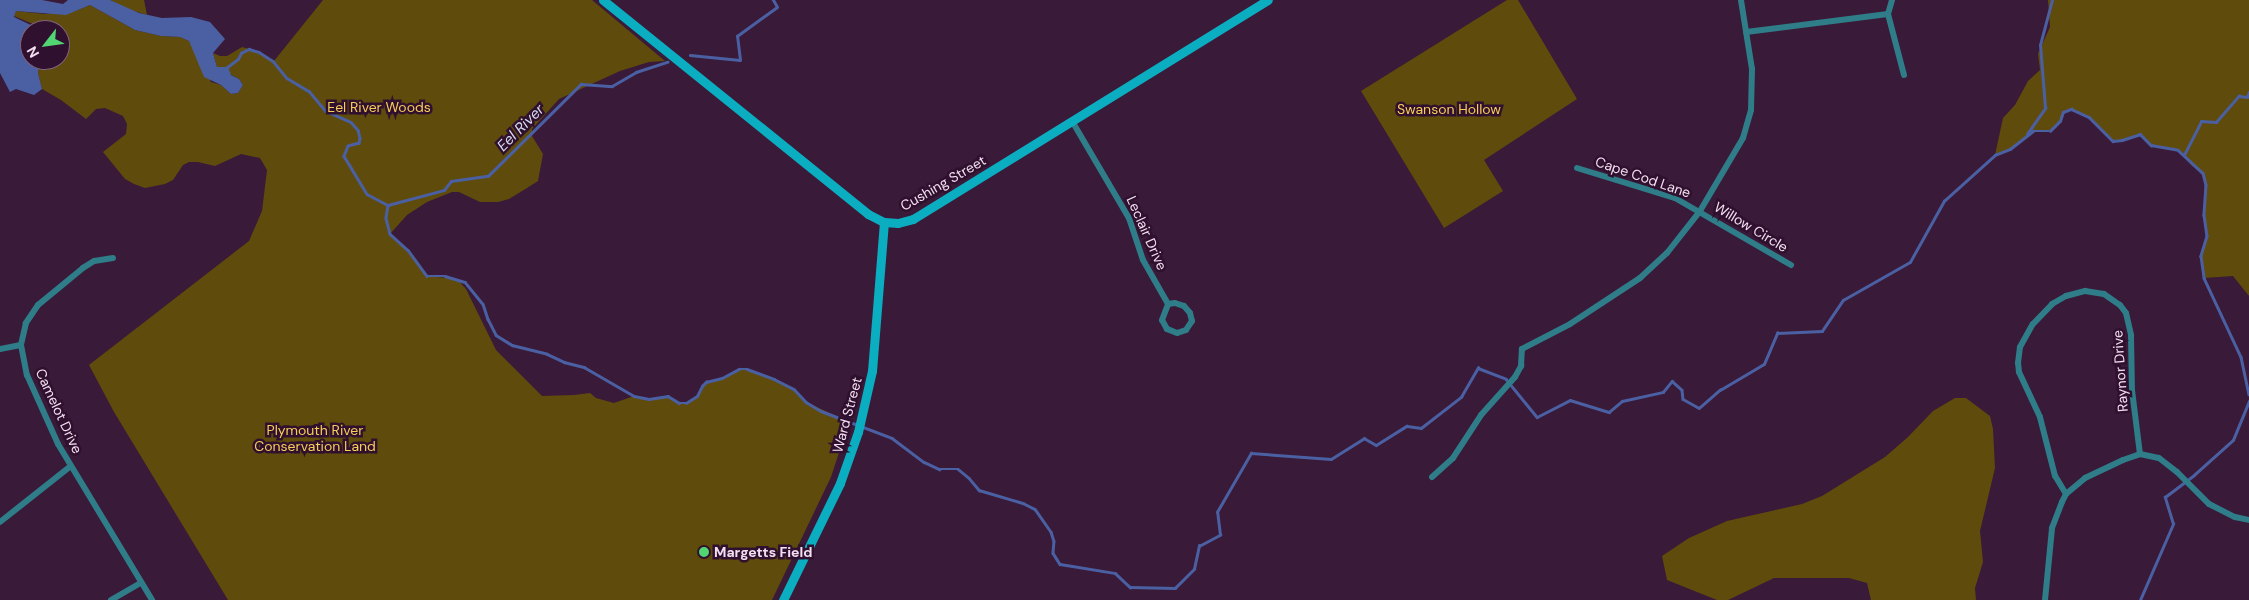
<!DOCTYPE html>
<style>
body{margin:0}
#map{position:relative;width:2249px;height:600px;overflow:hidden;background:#391a38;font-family:"DM Sans",sans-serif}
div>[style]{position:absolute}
.green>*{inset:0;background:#5f4b0c}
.water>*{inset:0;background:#4a60a3}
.stream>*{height:2.5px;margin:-1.25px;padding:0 1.25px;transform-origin:1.25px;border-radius:1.25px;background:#4a60a3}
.street>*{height:6px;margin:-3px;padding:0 3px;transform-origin:3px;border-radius:3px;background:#2e7d88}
.secondary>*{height:9px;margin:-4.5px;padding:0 4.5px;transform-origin:4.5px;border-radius:4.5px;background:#0badc0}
.dots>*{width:14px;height:14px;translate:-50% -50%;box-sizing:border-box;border:2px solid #2f102e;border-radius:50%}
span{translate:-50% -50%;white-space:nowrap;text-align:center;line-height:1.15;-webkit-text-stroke:5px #2f102e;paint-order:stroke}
.park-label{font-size:14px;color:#f8cd58}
.street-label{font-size:14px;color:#f4dff2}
.poi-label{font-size:14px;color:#f4dff2;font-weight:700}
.left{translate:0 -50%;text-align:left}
.water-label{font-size:15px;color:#d5ddf0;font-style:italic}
.north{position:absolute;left:20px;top:20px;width:50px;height:50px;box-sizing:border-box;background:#2f102e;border:1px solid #7e637c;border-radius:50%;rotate:240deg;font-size:14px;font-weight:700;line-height:20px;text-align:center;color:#f4dff2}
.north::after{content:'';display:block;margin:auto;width:18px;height:22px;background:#52d673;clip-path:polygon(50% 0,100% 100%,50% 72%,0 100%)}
</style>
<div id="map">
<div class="green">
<div style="clip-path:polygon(110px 0,144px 0,147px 15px,127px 9px)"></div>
<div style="clip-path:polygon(323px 0,592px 0,665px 61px,649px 62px,620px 71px,559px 99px,532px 129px,532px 136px,543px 154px,538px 181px,527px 188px,509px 199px,498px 202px,480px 202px,459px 192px,452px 192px,427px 202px,407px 215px,390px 234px,408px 250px,427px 276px,457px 279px,466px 289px,496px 350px,542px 396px,574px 395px,590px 393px,596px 398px,614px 403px,634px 396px,649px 399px,668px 396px,679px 403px,686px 403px,697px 396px,702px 386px,706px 382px,722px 378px,739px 369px,747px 369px,774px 379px,794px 389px,806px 402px,849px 422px,831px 477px,772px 600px,228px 600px,114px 412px,89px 365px,249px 241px,262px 211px,267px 170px,260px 158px,241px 154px,215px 166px,198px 162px,189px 162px,183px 165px,173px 180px,165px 184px,145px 188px,134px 184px,125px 179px,103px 152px,126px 134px,127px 124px,123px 116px,105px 108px,96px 109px,86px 119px,61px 100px,42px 89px,38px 73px,39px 60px,60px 60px,60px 30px,37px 30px,33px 24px,14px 16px,16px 11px,45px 14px,78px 10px,90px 5px,135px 30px,161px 36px,180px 37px,189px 41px,211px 82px,221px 85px,231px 94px,238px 93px,243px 85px,239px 79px,217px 67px,213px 53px,220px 56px,227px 56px,242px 47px,259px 52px,274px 61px)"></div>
<div style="clip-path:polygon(1507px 0,1518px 0,1577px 99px,1484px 160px,1503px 191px,1444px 228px,1361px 91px)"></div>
<div style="clip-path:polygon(2048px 0,2249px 0,2249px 296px,2233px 276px,2204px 278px,2201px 257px,2207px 238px,2204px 215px,2205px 179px,2202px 172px,2192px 166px,2178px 150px,2152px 146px,2138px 134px,2122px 140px,2113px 141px,2089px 117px,2071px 109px,2064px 112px,2060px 121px,2050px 131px,2033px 131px,2010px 149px,1995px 155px,2003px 118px,2015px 105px,2028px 81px,2040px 70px,2038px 54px,2050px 27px)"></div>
<div style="clip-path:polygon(1955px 398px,1966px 398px,1990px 416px,1993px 429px,1995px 468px,1980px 531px,1983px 562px,1975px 588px,1976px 600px,1871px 600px,1867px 583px,1849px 578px,1774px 578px,1728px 600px,1717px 600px,1667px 580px,1662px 556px,1689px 538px,1727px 521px,1802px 504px,1822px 496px,1885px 457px,1908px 437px,1933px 411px)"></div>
</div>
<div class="water">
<div style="clip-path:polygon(0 0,42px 0,63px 4px,68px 0,110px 0,139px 13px,162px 18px,191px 17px,210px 22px,225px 39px,213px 53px,217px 67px,228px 67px,231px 75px,239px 79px,243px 85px,238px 93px,231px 94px,221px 85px,204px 77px,189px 41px,180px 37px,161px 36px,135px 30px,90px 5px,66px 15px,16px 11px,14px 17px,37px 28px,37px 30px,30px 30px,30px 60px,39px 60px,38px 73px,42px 89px,34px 95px,16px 89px,10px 92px,0 73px)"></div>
</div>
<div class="stream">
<div style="left:690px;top:55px;width:50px;rotate:5.7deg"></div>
<div style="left:740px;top:60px;width:24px;rotate:-97deg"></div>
<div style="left:737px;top:36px;width:49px;rotate:-35.9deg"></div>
<div style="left:777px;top:7px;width:8px;rotate:-120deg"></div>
<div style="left:226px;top:68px;width:15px;rotate:-37deg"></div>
<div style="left:238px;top:59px;width:7px;rotate:-63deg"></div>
<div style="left:241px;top:53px;width:9px;rotate:-27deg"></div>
<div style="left:249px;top:49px;width:10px;rotate:17deg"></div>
<div style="left:259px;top:52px;width:17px;rotate:33deg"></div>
<div style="left:273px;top:61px;width:22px;rotate:51deg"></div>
<div style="left:287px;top:78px;width:26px;rotate:31deg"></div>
<div style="left:309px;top:91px;width:26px;rotate:50deg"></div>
<div style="left:326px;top:111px;width:27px;rotate:24deg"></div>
<div style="left:351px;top:122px;width:11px;rotate:49deg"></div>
<div style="left:358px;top:130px;width:8px;rotate:76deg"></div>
<div style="left:360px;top:138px;width:5px;rotate:101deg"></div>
<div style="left:359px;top:143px;width:11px;rotate:165deg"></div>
<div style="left:348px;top:146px;width:11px;rotate:112deg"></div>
<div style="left:344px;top:156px;width:44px;rotate:58.8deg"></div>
<div style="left:367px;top:194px;width:24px;rotate:28deg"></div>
<div style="left:388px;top:205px;width:13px;rotate:99deg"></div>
<div style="left:386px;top:218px;width:16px;rotate:76deg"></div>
<div style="left:390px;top:234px;width:24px;rotate:42deg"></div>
<div style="left:408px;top:250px;width:32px;rotate:54deg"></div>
<div style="left:427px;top:276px;width:18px"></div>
<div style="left:445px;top:276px;width:21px;rotate:17deg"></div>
<div style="left:465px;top:282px;width:28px;rotate:51deg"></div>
<div style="left:483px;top:304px;width:16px;rotate:72deg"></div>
<div style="left:488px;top:319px;width:18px;rotate:63deg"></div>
<div style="left:496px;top:335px;width:19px;rotate:32deg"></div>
<div style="left:512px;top:345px;width:36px;rotate:14deg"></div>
<div style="left:547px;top:354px;width:19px;rotate:25deg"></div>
<div style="left:564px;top:362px;width:21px;rotate:14deg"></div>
<div style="left:584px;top:367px;width:58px;rotate:30.1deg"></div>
<div style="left:634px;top:396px;width:15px;rotate:11deg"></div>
<div style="left:649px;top:399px;width:19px;rotate:-9deg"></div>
<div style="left:668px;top:396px;width:13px;rotate:32deg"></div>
<div style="left:679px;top:403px;width:7px"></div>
<div style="left:686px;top:403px;width:13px;rotate:-32deg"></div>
<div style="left:697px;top:396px;width:11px;rotate:-63deg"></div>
<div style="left:702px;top:386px;width:6px;rotate:-45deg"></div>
<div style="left:706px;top:382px;width:16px;rotate:-14deg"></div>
<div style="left:722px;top:378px;width:19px;rotate:-28deg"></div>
<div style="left:739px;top:369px;width:8px"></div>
<div style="left:747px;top:369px;width:29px;rotate:20deg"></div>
<div style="left:774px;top:379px;width:22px;rotate:27deg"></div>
<div style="left:794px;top:389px;width:18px;rotate:47deg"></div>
<div style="left:806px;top:402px;width:17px;rotate:31deg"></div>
<div style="left:821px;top:411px;width:76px;rotate:20.8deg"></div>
<div style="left:892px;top:438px;width:40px;rotate:37deg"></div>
<div style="left:924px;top:462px;width:17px;rotate:25deg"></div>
<div style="left:939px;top:469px;width:19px"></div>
<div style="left:958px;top:469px;width:14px;rotate:39deg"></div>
<div style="left:969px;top:478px;width:16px;rotate:50deg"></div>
<div style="left:979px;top:490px;width:46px;rotate:16.5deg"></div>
<div style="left:1023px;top:503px;width:13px;rotate:27deg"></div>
<div style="left:1035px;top:509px;width:28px;rotate:55deg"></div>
<div style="left:1051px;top:532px;width:9px;rotate:72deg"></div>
<div style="left:1054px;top:541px;width:12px;rotate:95deg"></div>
<div style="left:1053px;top:553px;width:13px;rotate:58deg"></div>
<div style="left:1060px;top:564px;width:56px;rotate:9.3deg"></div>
<div style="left:1115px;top:573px;width:21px;rotate:43deg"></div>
<div style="left:1130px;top:587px;width:45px;rotate:1.3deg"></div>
<div style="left:1175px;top:588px;width:27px;rotate:-45deg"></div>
<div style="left:1194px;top:569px;width:24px;rotate:-78deg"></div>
<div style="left:1199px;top:546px;width:24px;rotate:-28deg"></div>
<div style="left:1220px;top:535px;width:23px;rotate:-97deg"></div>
<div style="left:1217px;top:512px;width:68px;rotate:-60deg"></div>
<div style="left:1251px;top:453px;width:80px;rotate:4.3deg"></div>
<div style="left:1331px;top:459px;width:39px;rotate:-32deg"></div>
<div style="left:1364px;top:438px;width:14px;rotate:30deg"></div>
<div style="left:1376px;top:445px;width:36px;rotate:-32deg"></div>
<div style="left:1407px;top:426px;width:14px;rotate:8deg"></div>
<div style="left:1421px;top:428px;width:51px;rotate:-37.8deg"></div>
<div style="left:1461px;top:397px;width:34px;rotate:-60deg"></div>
<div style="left:1478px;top:368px;width:30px;rotate:21deg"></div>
<div style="left:1506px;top:379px;width:49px;rotate:50.8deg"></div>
<div style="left:1537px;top:417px;width:37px;rotate:-27deg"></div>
<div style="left:1570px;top:400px;width:41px;rotate:17.1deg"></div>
<div style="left:1609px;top:412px;width:17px;rotate:-40deg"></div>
<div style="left:1622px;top:401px;width:42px;rotate:-12.4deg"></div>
<div style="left:1663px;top:392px;width:14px;rotate:-51deg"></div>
<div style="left:1672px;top:381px;width:13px;rotate:42deg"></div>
<div style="left:1682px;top:390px;width:9px;rotate:84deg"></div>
<div style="left:1683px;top:399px;width:18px;rotate:29deg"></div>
<div style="left:1699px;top:408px;width:28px;rotate:-41deg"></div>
<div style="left:1720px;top:390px;width:51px;rotate:-30.6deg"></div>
<div style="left:1764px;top:364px;width:34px;rotate:-67deg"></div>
<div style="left:1777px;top:333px;width:45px;rotate:-2.5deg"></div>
<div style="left:1822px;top:331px;width:37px;rotate:-56deg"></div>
<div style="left:1843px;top:300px;width:77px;rotate:-29.6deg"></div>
<div style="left:1910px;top:262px;width:70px;rotate:-60.9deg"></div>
<div style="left:1944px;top:201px;width:69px;rotate:-42deg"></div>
<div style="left:1995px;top:155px;width:16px;rotate:-22deg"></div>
<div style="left:2010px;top:149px;width:29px;rotate:-38deg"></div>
<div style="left:2033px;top:131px;width:17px"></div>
<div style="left:2050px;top:131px;width:14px;rotate:-45deg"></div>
<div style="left:2060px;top:121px;width:9px;rotate:-72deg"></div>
<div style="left:2063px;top:112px;width:9px;rotate:-21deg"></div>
<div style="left:2071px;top:109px;width:20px;rotate:24deg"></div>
<div style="left:2089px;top:117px;width:34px;rotate:45deg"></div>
<div style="left:2113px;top:141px;width:9px;rotate:-6deg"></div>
<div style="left:2122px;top:140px;width:19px;rotate:-18deg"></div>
<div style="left:2140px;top:134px;width:16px;rotate:45deg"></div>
<div style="left:2151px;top:145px;width:27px;rotate:10deg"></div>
<div style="left:2178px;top:150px;width:34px;rotate:43deg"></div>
<div style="left:2203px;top:173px;width:12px;rotate:76deg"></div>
<div style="left:2206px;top:185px;width:30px;rotate:94deg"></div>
<div style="left:2204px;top:215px;width:21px;rotate:82deg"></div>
<div style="left:2207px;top:236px;width:21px;rotate:107deg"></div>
<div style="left:2201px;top:256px;width:22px;rotate:82deg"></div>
<div style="left:2204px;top:278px;width:87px;rotate:64.9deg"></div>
<div style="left:2241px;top:357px;width:38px;rotate:78deg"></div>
<div style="left:2027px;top:134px;width:32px;rotate:-55deg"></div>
<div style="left:2045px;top:108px;width:63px;rotate:-94.5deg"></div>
<div style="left:2040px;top:45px;width:47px;rotate:-75.1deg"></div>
<div style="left:2184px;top:155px;width:38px;rotate:-63deg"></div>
<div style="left:2201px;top:121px;width:15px;rotate:4deg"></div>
<div style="left:2216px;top:122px;width:35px;rotate:-49deg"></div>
<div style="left:2239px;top:96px;width:8px;rotate:7deg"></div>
<div style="left:2247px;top:97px;width:5px;rotate:-68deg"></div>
<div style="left:388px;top:205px;width:58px;rotate:-15deg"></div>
<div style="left:444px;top:190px;width:11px;rotate:-52deg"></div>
<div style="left:451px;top:181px;width:37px;rotate:-8deg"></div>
<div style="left:488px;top:176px;width:131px;rotate:-44.7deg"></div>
<div style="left:581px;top:84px;width:31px;rotate:4deg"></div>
<div style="left:612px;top:86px;width:28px;rotate:-30deg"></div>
<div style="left:636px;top:72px;width:33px;rotate:-18deg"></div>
<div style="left:2140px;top:600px;width:83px;rotate:-66.5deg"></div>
<div style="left:2173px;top:524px;width:28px;rotate:-107deg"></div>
<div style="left:2165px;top:497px;width:36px;rotate:-37deg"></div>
<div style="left:2194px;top:475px;width:52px;rotate:-41.9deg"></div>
<div style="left:2233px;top:440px;width:42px;rotate:-67.7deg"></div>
</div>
<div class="street">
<div style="left:1888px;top:14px;width:15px;rotate:-74deg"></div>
<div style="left:1746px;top:32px;width:143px;rotate:-7.2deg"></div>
<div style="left:1888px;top:14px;width:63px;rotate:75.3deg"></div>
<div style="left:1072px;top:121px;width:113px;rotate:59.6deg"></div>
<div style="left:1129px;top:218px;width:44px;rotate:71.6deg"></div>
<div style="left:1143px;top:260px;width:51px;rotate:60.4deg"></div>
<div style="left:1168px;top:304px;width:7px;rotate:-8deg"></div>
<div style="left:1175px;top:303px;width:9px;rotate:18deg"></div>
<div style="left:1184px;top:306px;width:9px;rotate:49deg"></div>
<div style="left:1190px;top:313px;width:8px;rotate:76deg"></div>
<div style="left:1192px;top:321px;width:11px;rotate:124deg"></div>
<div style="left:1186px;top:330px;width:9px;rotate:162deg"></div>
<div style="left:1177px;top:333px;width:11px;rotate:-158deg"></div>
<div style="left:1167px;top:329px;width:10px;rotate:-119deg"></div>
<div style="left:1162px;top:320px;width:17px;rotate:-69deg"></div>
<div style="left:1577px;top:168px;width:102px;rotate:17deg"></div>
<div style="left:1675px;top:198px;width:134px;rotate:30deg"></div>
<div style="left:113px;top:258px;width:19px;rotate:171deg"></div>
<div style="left:94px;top:261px;width:13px;rotate:148deg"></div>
<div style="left:83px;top:268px;width:58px;rotate:140.6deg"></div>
<div style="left:38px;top:305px;width:22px;rotate:124deg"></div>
<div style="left:26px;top:323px;width:23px;rotate:103deg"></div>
<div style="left:21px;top:345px;width:31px;rotate:79deg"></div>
<div style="left:27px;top:375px;width:76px;rotate:65.8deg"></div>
<div style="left:58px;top:444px;width:182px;rotate:58.9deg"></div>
<div style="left:0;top:349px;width:21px;rotate:-11deg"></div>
<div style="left:1432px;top:477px;width:28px;rotate:-42deg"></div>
<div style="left:1453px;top:458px;width:51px;rotate:-56.9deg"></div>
<div style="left:1481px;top:415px;width:51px;rotate:-48.2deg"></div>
<div style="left:1515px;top:377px;width:13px;rotate:-61deg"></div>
<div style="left:1521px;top:366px;width:17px;rotate:-87deg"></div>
<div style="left:1522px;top:349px;width:54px;rotate:-27.5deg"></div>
<div style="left:1570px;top:324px;width:84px;rotate:-33.3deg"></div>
<div style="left:1640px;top:278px;width:37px;rotate:-43deg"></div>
<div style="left:1667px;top:253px;width:53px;rotate:-51.8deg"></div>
<div style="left:1700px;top:211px;width:85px;rotate:-59.5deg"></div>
<div style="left:1743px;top:138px;width:29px;rotate:-74deg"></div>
<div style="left:1751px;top:110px;width:41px;rotate:-88.6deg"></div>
<div style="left:1752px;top:69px;width:70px;rotate:-99.1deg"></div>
<div style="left:2066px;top:494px;width:21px;rotate:-121deg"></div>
<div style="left:2055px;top:476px;width:61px;rotate:-104.3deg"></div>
<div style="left:2040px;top:417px;width:50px;rotate:-115deg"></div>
<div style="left:2019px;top:372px;width:9px;rotate:-96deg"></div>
<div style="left:2018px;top:363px;width:16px;rotate:-83deg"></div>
<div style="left:2020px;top:347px;width:26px;rotate:-61deg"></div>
<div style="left:2033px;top:324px;width:28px;rotate:-46deg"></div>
<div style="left:2052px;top:304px;width:16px;rotate:-30deg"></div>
<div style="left:2066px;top:296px;width:20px;rotate:-15deg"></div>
<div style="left:2085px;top:291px;width:19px;rotate:9deg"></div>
<div style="left:2104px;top:294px;width:19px;rotate:35deg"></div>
<div style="left:2120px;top:305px;width:10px;rotate:53deg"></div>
<div style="left:2126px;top:313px;width:23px;rotate:77deg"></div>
<div style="left:2131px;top:335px;width:55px;rotate:89deg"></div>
<div style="left:2132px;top:390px;width:64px;rotate:82.9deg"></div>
<div style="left:0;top:522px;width:90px;rotate:-38.3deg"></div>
<div style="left:111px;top:600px;width:34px;rotate:-30deg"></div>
<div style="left:2045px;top:600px;width:72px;rotate:-84.4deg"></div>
<div style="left:2052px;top:528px;width:28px;rotate:-69deg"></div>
<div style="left:2062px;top:502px;width:9px;rotate:-63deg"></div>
<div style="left:2066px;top:494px;width:25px;rotate:-40deg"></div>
<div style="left:2085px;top:478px;width:42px;rotate:-25.3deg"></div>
<div style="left:2123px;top:460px;width:18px;rotate:-19deg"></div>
<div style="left:2140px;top:454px;width:19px;rotate:12deg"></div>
<div style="left:2159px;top:458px;width:23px;rotate:38deg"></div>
<div style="left:2177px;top:472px;width:45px;rotate:45deg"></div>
<div style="left:2209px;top:504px;width:29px;rotate:27deg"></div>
<div style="left:2235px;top:517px;width:14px;rotate:12deg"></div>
</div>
<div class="secondary">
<div style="left:603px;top:0;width:341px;rotate:38.9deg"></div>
<div style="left:868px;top:214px;width:18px;rotate:27deg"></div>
<div style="left:884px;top:222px;width:14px;rotate:4deg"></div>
<div style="left:898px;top:223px;width:16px;rotate:-15deg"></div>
<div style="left:913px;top:219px;width:417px;rotate:-31.7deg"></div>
<div style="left:783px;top:600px;width:130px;rotate:-64deg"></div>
<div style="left:840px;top:483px;width:54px;rotate:-70.6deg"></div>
<div style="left:858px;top:432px;width:63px;rotate:-77.1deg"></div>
<div style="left:872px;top:371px;width:149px;rotate:-85.4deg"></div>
</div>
<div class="dots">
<div style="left:704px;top:552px;background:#52d673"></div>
</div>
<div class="park-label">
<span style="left:379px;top:107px">Eel River Woods</span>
<span style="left:1449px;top:109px">Swanson Hollow</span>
<span style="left:315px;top:438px">Plymouth River<br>Conservation Land</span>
</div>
<div class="street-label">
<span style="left:1643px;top:177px;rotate:19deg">Cape Cod Lane</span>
<span style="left:943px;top:183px;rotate:-30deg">Cushing Street</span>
<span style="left:1751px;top:227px;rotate:31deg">Willow Circle</span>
<span style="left:1147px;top:233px;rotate:66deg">Leclair Drive</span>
<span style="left:2120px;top:371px;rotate:-94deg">Raynor Drive</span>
<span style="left:59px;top:411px;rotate:65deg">Camelot Drive</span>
<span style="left:847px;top:415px;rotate:-75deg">Ward Street</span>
</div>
<div class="poi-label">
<span class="left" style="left:714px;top:552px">Margetts Field</span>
</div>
<div class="water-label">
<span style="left:521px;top:128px;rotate:-45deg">Eel River</span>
</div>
<div class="north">N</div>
</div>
